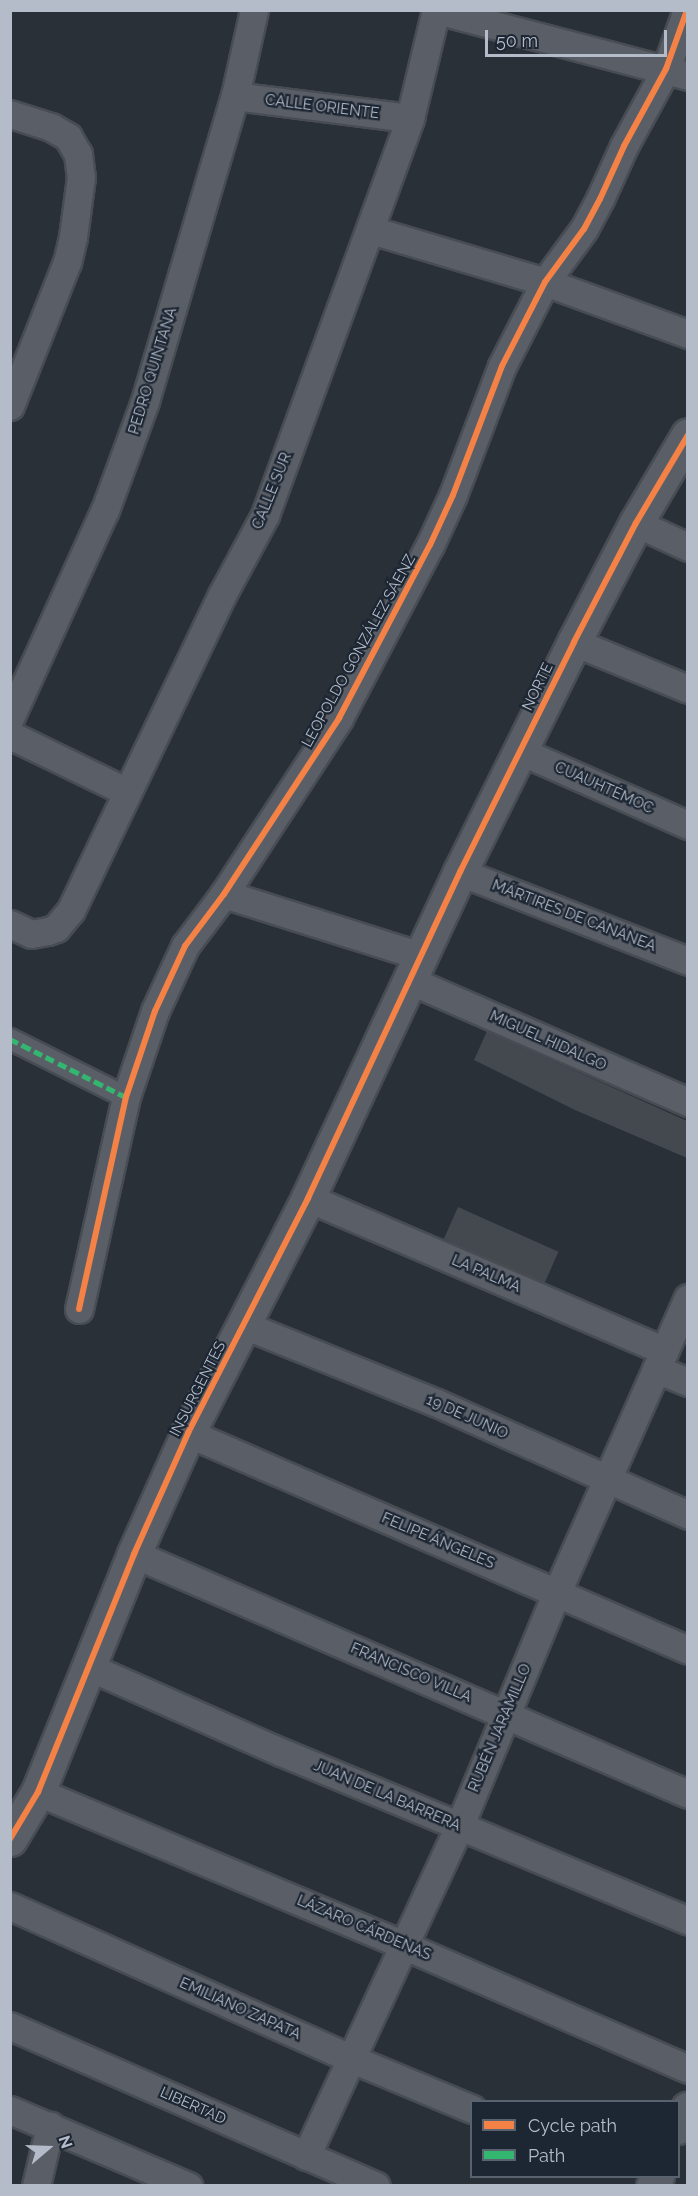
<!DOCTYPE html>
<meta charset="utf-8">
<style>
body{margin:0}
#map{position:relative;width:698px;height:2196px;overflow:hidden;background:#2a3038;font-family:Raleway,sans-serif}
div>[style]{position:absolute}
.building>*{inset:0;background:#444950;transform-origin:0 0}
.roads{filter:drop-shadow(2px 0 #484c53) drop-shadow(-2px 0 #484c53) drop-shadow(0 2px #484c53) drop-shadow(0 -2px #484c53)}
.pedestrian>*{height:20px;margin:-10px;padding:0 10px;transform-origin:10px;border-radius:10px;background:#5a5e66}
.minor>*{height:27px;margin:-13.5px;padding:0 13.5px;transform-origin:13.5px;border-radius:13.5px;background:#5a5e66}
.tertiary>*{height:33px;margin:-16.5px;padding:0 16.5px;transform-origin:16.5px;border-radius:16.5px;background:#5a5e66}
.quiet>*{height:4.5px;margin-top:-2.25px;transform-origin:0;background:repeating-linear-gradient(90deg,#33b770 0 9px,transparent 0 13.5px)}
.cycleway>*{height:6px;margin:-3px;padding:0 3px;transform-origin:3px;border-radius:3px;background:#f48246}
span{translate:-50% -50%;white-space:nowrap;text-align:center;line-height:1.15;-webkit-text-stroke:4.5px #1d2633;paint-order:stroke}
.street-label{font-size:15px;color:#b4bcc9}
.frame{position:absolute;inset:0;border:12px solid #b4bcc9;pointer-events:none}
.legend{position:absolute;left:470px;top:2100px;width:210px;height:78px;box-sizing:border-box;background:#1d2633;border:2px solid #59626f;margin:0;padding:8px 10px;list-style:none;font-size:18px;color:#b4bcc9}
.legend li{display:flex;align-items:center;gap:12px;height:30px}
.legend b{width:30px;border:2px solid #59626f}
.north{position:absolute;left:18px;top:2118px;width:60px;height:60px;-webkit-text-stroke:4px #1d2633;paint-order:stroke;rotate:71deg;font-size:16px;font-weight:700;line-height:24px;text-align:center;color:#b4bcc9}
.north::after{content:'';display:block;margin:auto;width:21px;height:27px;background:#b4bcc9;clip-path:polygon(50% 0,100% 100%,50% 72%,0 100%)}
.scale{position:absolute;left:485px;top:30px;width:182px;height:27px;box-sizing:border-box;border:3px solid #b4bcc9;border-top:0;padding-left:8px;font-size:18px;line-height:21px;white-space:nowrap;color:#b4bcc9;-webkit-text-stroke:4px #1d2633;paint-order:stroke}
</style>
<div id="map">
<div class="building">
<div style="clip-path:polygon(487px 1031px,687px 1121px,687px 1158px,575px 1110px,474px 1060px)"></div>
<div style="left:458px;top:1207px;width:110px;height:35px;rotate:24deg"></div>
</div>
<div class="roads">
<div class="pedestrian">
<div style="left:10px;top:1039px;width:130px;rotate:26.6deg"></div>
</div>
<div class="minor">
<div style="left:437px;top:10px;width:260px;rotate:14.7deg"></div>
<div style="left:235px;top:96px;width:176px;rotate:7.2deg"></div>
<div style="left:10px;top:114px;width:43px;rotate:17.6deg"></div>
<div style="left:51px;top:127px;width:20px;rotate:30deg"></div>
<div style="left:68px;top:137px;width:20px;rotate:60deg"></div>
<div style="left:78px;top:154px;width:23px;rotate:83deg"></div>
<div style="left:81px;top:177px;width:61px;rotate:97.6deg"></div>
<div style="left:73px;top:237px;width:26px;rotate:103deg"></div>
<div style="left:67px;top:262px;width:155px;rotate:111.6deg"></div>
<div style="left:371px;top:230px;width:182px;rotate:16.6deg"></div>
<div style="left:545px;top:282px;width:152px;rotate:20deg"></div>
<div style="left:636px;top:523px;width:57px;rotate:24.8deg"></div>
<div style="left:574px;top:642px;width:123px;rotate:22.4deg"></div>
<div style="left:10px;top:718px;width:229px;rotate:-65.5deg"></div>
<div style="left:105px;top:510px;width:116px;rotate:-69.8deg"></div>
<div style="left:145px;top:401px;width:318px;rotate:-73.6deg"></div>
<div style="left:235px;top:96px;width:88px;rotate:-77.5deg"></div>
<div style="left:10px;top:735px;width:130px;rotate:26deg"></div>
<div style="left:520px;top:751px;width:184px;rotate:23.8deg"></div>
<div style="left:460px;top:872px;width:245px;rotate:21.3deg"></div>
<div style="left:224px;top:894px;width:207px;rotate:17.5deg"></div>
<div style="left:10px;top:924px;width:23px;rotate:25deg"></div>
<div style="left:31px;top:934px;width:17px;rotate:-10deg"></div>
<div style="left:48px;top:931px;width:9px;rotate:-21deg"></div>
<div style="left:56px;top:928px;width:23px;rotate:-50deg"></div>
<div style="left:71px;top:910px;width:349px;rotate:-64.4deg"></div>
<div style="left:222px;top:595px;width:91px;rotate:-61.7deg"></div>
<div style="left:265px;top:515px;width:423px;rotate:-69.9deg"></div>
<div style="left:410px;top:118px;width:111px;rotate:-76.5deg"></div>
<div style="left:409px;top:980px;width:305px;rotate:23.6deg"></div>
<div style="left:308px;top:1198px;width:388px;rotate:23.2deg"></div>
<div style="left:79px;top:1309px;width:217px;rotate:-77.5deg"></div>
<div style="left:126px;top:1097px;width:91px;rotate:-71.4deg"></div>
<div style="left:155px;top:1011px;width:72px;rotate:-65.2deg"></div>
<div style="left:185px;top:946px;width:65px;rotate:-53.1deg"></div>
<div style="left:224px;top:894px;width:210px;rotate:-56.8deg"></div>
<div style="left:339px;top:718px;width:195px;rotate:-62.3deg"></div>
<div style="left:430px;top:545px;width:55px;rotate:-65.3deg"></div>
<div style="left:453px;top:495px;width:138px;rotate:-69.2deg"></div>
<div style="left:502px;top:366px;width:94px;rotate:-62.9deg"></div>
<div style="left:545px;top:282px;width:66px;rotate:-53.7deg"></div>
<div style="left:584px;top:229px;width:34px;rotate:-62deg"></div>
<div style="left:600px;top:199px;width:58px;rotate:-65.6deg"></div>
<div style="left:624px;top:146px;width:88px;rotate:-61.4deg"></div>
<div style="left:666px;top:69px;width:63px;rotate:-70.4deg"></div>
<div style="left:244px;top:1325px;width:208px;rotate:22deg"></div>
<div style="left:437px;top:1403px;width:275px;rotate:24deg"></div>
<div style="left:656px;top:1369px;width:35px;rotate:22deg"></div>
<div style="left:188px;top:1433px;width:545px;rotate:23.46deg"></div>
<div style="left:134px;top:1554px;width:604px;rotate:23.42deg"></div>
<div style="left:89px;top:1667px;width:210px;rotate:23.9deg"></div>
<div style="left:281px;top:1752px;width:441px;rotate:22.5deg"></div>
<div style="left:38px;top:1792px;width:396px;rotate:22.7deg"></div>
<div style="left:403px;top:1945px;width:311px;rotate:23.5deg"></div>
<div style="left:10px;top:1906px;width:375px;rotate:24.1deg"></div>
<div style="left:352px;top:2059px;width:130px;rotate:22.6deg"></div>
<div style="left:10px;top:2026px;width:399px;rotate:23.6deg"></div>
<div style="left:10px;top:2110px;width:194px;rotate:23.1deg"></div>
<div style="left:306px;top:2156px;width:363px;rotate:-65.1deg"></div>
<div style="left:459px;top:1827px;width:255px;rotate:-67.4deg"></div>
<div style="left:557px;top:1592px;width:322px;rotate:-66deg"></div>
<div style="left:36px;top:2186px;width:62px;rotate:-76.9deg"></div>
</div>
<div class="tertiary">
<div style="left:10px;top:1839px;width:55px;rotate:-59.2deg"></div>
<div style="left:38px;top:1792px;width:257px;rotate:-68deg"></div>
<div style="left:134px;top:1554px;width:133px;rotate:-65.9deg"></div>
<div style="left:188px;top:1433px;width:264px;rotate:-62.9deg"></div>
<div style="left:308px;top:1198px;width:360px;rotate:-65deg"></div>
<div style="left:460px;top:872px;width:257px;rotate:-63.6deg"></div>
<div style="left:574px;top:642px;width:134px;rotate:-62.5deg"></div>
<div style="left:636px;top:523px;width:102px;rotate:-59.4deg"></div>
<div style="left:678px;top:2127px;width:21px;rotate:-62deg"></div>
<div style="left:653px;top:2186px;width:11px;rotate:-68deg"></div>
</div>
</div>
<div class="quiet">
<div style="left:10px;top:1039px;width:130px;rotate:26.6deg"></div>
</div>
<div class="cycleway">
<div style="left:79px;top:1309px;width:217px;rotate:-77.5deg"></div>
<div style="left:126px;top:1097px;width:91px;rotate:-71.4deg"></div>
<div style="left:155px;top:1011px;width:72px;rotate:-65.2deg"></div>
<div style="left:185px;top:946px;width:65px;rotate:-53.1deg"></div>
<div style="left:224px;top:894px;width:210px;rotate:-56.8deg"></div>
<div style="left:339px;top:718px;width:195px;rotate:-62.3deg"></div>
<div style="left:430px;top:545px;width:55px;rotate:-65.3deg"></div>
<div style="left:453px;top:495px;width:138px;rotate:-69.2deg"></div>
<div style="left:502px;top:366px;width:94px;rotate:-62.9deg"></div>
<div style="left:545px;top:282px;width:66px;rotate:-53.7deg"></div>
<div style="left:584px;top:229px;width:34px;rotate:-62deg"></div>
<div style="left:600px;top:199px;width:58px;rotate:-65.6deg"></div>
<div style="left:624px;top:146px;width:88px;rotate:-61.4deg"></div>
<div style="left:666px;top:69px;width:63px;rotate:-70.4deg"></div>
<div style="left:10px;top:1839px;width:55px;rotate:-59.2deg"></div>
<div style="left:38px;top:1792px;width:257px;rotate:-68deg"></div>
<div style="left:134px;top:1554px;width:133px;rotate:-65.9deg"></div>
<div style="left:188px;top:1433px;width:264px;rotate:-62.9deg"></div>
<div style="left:308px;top:1198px;width:360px;rotate:-65deg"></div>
<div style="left:460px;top:872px;width:257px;rotate:-63.6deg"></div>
<div style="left:574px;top:642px;width:134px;rotate:-62.5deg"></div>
<div style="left:636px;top:523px;width:102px;rotate:-59.4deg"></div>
</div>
<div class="street-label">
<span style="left:322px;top:107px;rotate:7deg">CALLE ORIENTE</span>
<span style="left:153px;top:371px;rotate:-73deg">PEDRO QUINTANA</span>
<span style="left:272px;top:491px;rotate:-68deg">CALLE SUR</span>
<span style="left:359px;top:651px;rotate:-61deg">LEOPOLDO GONZÁLEZ SÁENZ</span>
<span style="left:538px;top:687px;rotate:-64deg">NORTE</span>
<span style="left:604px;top:788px;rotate:24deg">CUAUHTÉMOC</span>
<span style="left:574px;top:916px;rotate:21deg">MÁRTIRES DE CANANEA</span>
<span style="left:548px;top:1041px;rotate:24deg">MIGUEL HIDALGO</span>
<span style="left:486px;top:1274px;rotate:23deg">LA PALMA</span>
<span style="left:198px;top:1389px;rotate:-63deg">INSURGENTES</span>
<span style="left:467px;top:1417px;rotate:24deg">19 DE JUNIO</span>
<span style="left:438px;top:1541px;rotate:23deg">FELIPE ÁNGELES</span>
<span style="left:411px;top:1673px;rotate:23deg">FRANCISCO VILLA</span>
<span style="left:500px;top:1728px;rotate:-67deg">RUBÉN JARAMILLO</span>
<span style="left:387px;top:1796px;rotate:23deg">JUAN DE LA BARRERA</span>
<span style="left:364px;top:1928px;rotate:23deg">LÁZARO CÁRDENAS</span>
<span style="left:240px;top:2009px;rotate:24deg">EMILIANO ZAPATA</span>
<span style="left:193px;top:2106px;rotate:24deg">LIBERTAD</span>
</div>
<div class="frame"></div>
<ul class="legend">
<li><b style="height:8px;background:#f48246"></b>Cycle path</li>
<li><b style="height:8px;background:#33b770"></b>Path</li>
</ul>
<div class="north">N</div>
<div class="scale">50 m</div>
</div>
